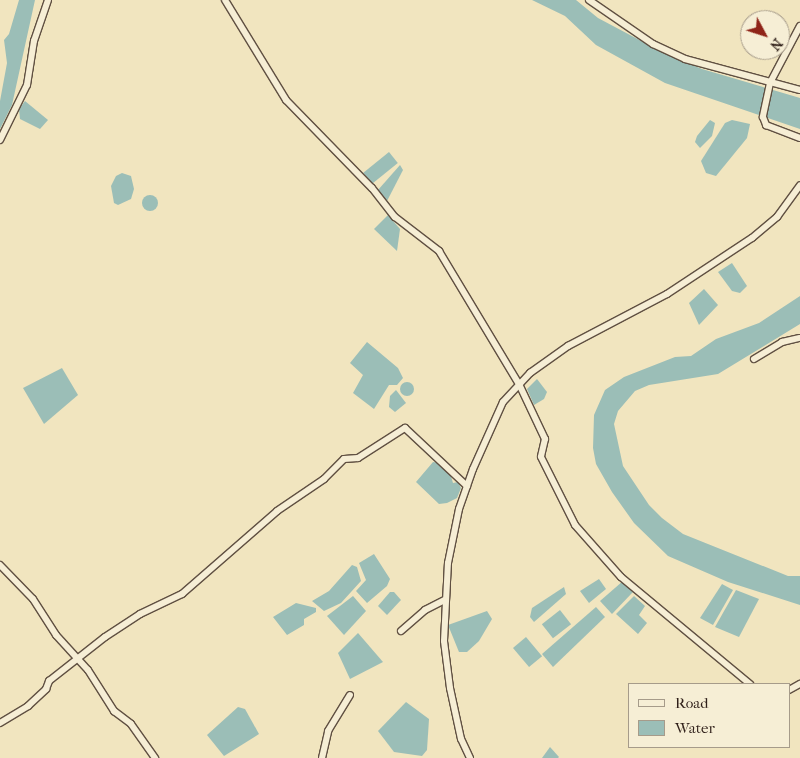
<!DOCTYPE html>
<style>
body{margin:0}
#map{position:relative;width:800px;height:758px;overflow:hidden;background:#f1e5bf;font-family:"IM FELL French Canon",serif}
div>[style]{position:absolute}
.water>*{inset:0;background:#9bbeb7;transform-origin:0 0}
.round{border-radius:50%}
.roads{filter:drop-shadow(1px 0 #605042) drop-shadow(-1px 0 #605042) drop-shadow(0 1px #605042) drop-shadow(0 -1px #605042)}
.minor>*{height:6px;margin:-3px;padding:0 3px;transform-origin:3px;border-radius:3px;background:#f6eed5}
span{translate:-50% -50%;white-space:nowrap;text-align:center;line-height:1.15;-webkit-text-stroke:4.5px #f6eed5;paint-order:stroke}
.legend{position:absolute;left:628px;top:683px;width:162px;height:65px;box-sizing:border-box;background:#f6eed5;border:1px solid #a69b8a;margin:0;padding:6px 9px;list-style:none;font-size:15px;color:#2f1f19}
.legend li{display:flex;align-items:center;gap:10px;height:25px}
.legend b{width:25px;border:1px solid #a69b8a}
.north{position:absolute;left:740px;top:10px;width:50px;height:50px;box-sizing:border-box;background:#f6eed5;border:1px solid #a69b8a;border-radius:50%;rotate:130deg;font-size:14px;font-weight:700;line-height:20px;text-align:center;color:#2f1f19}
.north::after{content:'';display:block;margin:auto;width:18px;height:22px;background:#8f2418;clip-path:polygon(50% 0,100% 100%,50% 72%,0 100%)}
</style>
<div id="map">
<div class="water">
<div style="clip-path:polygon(19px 0,35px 0,12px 105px,0 129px,0 101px,7px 63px,4px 40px,9px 34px)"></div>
<div style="clip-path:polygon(532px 0,576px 0,598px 18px,662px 52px,702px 69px,800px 98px,800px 129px,665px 83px,596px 45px,565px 16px)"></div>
<div style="clip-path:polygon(25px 101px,48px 120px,40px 129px,20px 119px,19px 109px)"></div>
<div style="clip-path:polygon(710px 120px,715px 123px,712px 136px,700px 148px,695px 142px,697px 136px)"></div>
<div style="clip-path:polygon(732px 120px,750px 124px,747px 138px,716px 176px,706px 173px,701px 161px,725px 123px)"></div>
<div style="left:389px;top:152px;width:14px;height:33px;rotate:51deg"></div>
<div style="clip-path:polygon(400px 165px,403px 170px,387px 201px,378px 190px)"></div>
<div style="clip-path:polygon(122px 173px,131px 176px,134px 189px,131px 199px,118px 205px,114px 203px,111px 186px,116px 176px)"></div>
<div class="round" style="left:142px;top:195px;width:16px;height:16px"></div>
<div style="clip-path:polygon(388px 215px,400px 229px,397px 251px,374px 229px)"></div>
<div style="clip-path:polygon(732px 263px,747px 286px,740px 293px,732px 291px,718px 272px)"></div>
<div style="clip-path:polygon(704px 289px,718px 305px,699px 325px,689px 303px)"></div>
<div style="clip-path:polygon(800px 296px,800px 324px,718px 374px,649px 385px,635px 391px,618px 411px,614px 424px,623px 466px,649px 505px,662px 518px,683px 534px,788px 576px,800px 576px,800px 605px,728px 582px,668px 556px,634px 523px,612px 492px,596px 464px,593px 448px,594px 415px,605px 390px,624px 377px,675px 357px,691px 356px,716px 339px,759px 323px)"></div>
<div style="clip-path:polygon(367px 342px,398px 368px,403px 378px,397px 385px,389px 385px,374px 409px,353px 393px,363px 375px,350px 363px)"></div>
<div style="clip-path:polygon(62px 368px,78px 395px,44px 424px,23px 388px)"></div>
<div style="clip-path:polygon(537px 379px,547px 392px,544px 399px,534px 405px,527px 389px)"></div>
<div class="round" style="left:400px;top:382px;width:14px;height:14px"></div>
<div style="clip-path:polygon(396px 390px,406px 403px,395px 412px,389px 407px,390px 396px)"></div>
<div style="clip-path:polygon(433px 462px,440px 463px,450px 473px,453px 483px,458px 482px,461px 488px,457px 498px,447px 503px,439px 504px,416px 482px)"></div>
<div style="clip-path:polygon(374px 554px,390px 579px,387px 586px,367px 603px,356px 591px,366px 580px,359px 563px)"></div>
<div style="clip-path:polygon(352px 565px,357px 567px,361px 581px,341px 603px,324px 611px,312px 601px,329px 591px)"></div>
<div style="clip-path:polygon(599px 579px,606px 589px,589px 603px,580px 591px)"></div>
<div style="clip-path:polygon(623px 581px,633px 592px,612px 614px,600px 601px)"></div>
<div style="clip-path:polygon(722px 584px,733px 590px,713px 625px,700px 618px)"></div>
<div style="clip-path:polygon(564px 587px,566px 594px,534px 622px,530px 617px,532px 608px)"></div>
<div style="clip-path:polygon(736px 590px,759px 599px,739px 637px,715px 627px)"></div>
<div style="clip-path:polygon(390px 592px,394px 592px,401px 600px,387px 615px,378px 606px)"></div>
<div style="clip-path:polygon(353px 596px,366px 611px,344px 635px,327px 616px)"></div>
<div style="clip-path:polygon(634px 596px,645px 606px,639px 615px,647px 623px,638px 634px,616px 614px)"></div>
<div style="clip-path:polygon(296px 603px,316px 608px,316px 612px,304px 619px,304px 625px,287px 635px,273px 617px)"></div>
<div style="clip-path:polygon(596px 607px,605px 617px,553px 667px,542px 654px)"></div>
<div style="left:560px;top:610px;width:18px;height:23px;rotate:52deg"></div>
<div style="clip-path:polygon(487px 611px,492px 619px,479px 641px,467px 652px,459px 652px,448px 625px)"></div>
<div style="clip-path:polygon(358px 633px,383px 662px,350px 679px,338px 653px)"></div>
<div style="left:526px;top:637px;width:25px;height:17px;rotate:50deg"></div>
<div style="clip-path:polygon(406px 702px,429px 719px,427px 750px,422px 756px,394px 752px,378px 731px)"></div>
<div style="clip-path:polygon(238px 707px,245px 709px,259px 734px,224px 756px,207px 735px)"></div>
<div style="clip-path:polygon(550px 747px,559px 757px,558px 758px,542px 758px)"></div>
</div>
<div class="roads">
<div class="minor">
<div style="left:225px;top:0;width:117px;rotate:58.6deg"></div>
<div style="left:286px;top:100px;width:123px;rotate:45.7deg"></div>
<div style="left:372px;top:188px;width:37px;rotate:52deg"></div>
<div style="left:395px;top:217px;width:56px;rotate:37.7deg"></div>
<div style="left:439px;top:251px;width:155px;rotate:59deg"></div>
<div style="left:519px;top:384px;width:61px;rotate:64.7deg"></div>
<div style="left:545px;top:439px;width:18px;rotate:103deg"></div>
<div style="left:541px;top:457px;width:76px;rotate:63.4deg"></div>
<div style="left:575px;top:525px;width:69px;rotate:48.5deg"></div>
<div style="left:621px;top:577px;width:168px;rotate:39.7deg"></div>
<div style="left:589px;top:0;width:78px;rotate:34.5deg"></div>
<div style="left:653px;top:44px;width:35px;rotate:25deg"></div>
<div style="left:685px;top:59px;width:119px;rotate:15.1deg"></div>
<div style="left:800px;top:26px;width:64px;rotate:117.8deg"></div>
<div style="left:770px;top:83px;width:35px;rotate:102deg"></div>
<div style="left:763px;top:117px;width:9px;rotate:69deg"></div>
<div style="left:766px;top:125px;width:36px;rotate:21deg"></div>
<div style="left:0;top:140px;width:61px;rotate:-63.9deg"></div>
<div style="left:27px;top:85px;width:45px;rotate:-81deg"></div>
<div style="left:34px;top:41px;width:43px;rotate:-71.1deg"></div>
<div style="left:754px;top:359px;width:33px;rotate:-31deg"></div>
<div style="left:782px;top:342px;width:18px;rotate:-13deg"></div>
<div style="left:0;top:565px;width:47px;rotate:45.9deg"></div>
<div style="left:33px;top:599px;width:43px;rotate:57.4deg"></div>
<div style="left:56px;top:635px;width:47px;rotate:47.6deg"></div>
<div style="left:88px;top:670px;width:49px;rotate:57.6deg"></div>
<div style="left:114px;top:711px;width:21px;rotate:37deg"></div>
<div style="left:131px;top:724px;width:42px;rotate:54.8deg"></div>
<div style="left:401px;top:631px;width:32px;rotate:-41deg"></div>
<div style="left:425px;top:610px;width:22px;rotate:-27deg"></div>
<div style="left:789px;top:690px;width:13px;rotate:-29deg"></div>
<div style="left:0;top:723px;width:33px;rotate:-31deg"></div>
<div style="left:28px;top:706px;width:25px;rotate:-43deg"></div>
<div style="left:46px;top:689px;width:9px;rotate:-69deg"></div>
<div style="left:49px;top:681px;width:71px;rotate:-38.2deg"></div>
<div style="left:105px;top:637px;width:42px;rotate:-33.3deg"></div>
<div style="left:140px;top:614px;width:47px;rotate:-25.5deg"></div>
<div style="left:182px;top:594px;width:126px;rotate:-41.1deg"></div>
<div style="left:277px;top:511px;width:57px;rotate:-34.2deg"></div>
<div style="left:324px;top:479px;width:28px;rotate:-45deg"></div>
<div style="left:344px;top:459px;width:14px;rotate:-4deg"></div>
<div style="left:358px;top:458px;width:56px;rotate:-32.6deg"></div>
<div style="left:405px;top:428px;width:85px;rotate:43.1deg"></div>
<div style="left:322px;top:758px;width:28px;rotate:-77deg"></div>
<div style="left:328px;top:731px;width:42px;rotate:-58.6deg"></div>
<div style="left:470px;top:758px;width:21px;rotate:-115deg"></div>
<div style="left:461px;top:739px;width:52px;rotate:-102.2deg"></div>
<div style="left:450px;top:688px;width:47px;rotate:-97.3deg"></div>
<div style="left:444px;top:641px;width:78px;rotate:-87.1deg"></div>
<div style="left:448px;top:563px;width:55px;rotate:-78.5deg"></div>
<div style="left:459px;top:509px;width:42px;rotate:-70.7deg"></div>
<div style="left:473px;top:469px;width:73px;rotate:-65.9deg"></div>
<div style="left:503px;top:402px;width:40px;rotate:-47deg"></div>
<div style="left:530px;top:373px;width:47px;rotate:-35.4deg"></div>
<div style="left:568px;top:346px;width:112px;rotate:-27.7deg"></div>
<div style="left:667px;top:294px;width:102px;rotate:-33.4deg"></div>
<div style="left:752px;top:238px;width:33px;rotate:-40deg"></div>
<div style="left:777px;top:217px;width:39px;rotate:-54deg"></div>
</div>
</div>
<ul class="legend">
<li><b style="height:6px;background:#f6eed5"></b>Road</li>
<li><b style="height:14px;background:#9bbeb7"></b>Water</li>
</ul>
<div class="north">N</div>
</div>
